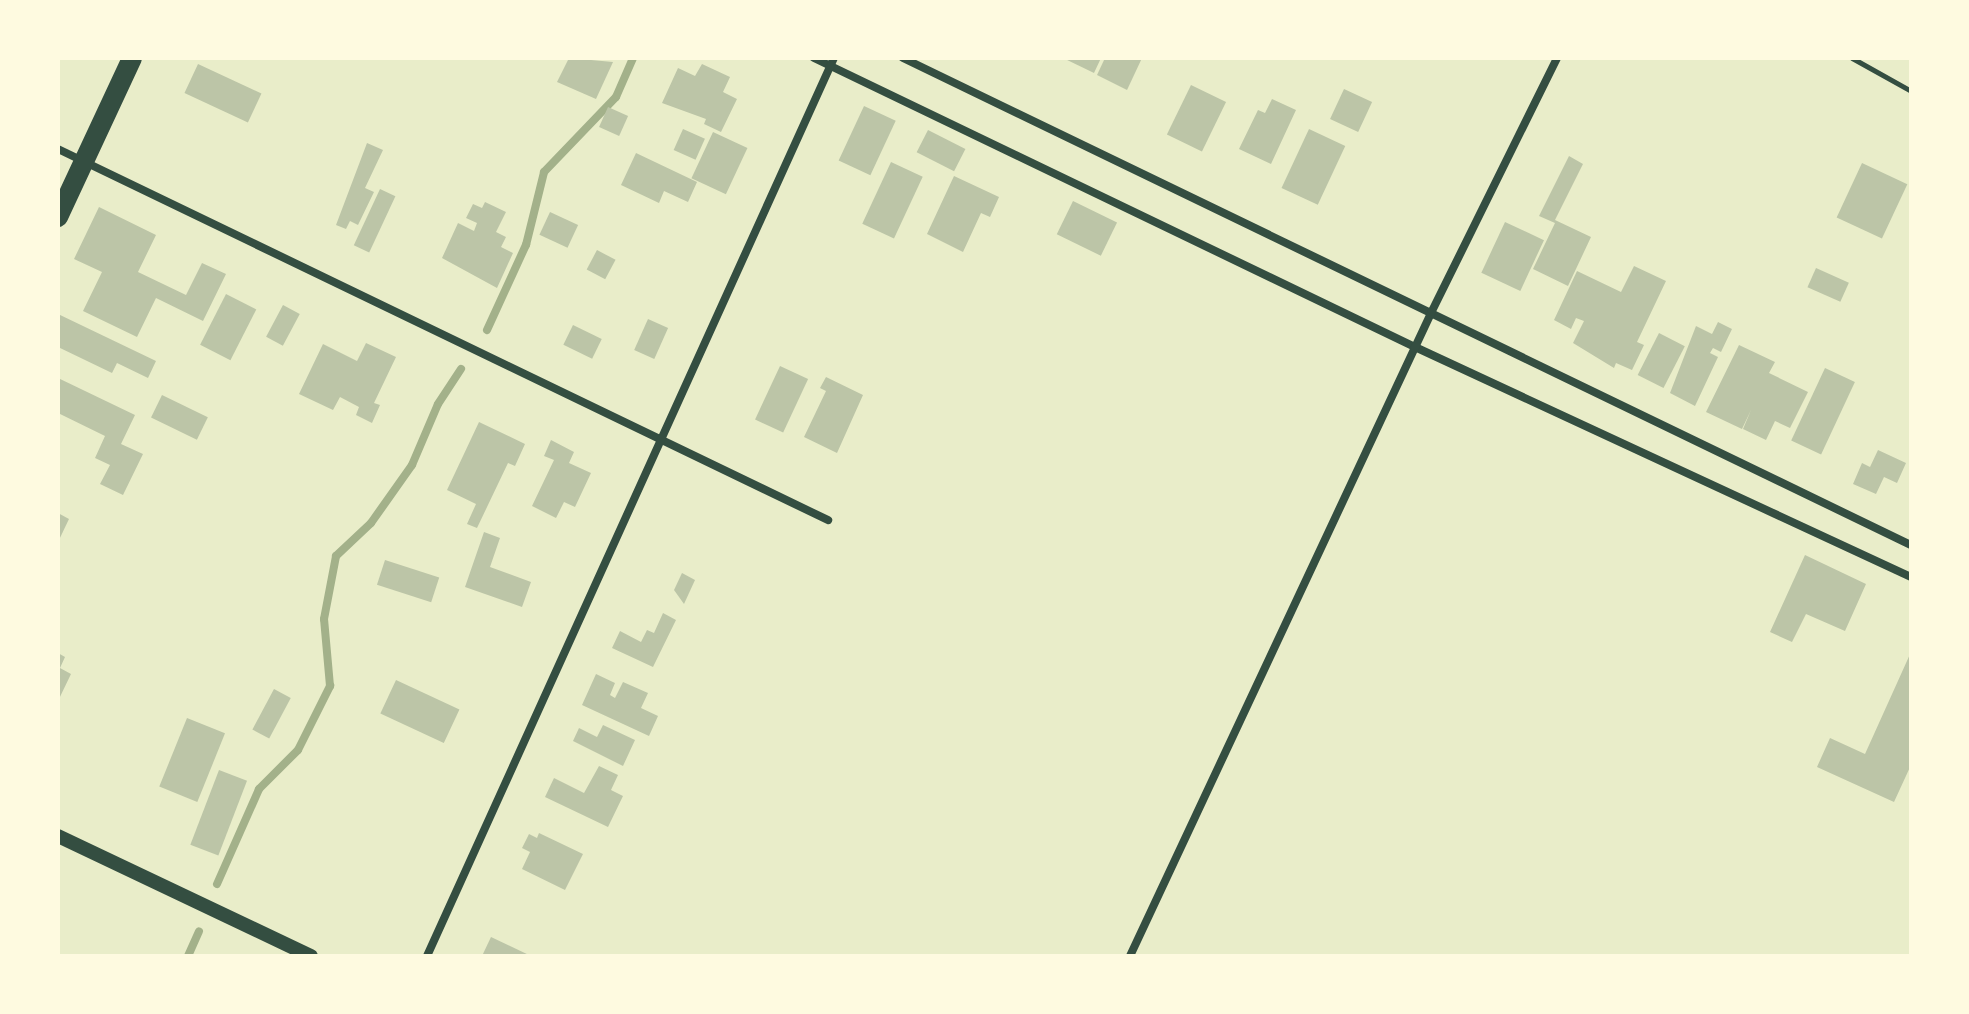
<!DOCTYPE html>
<style>
body{margin:0}
#map{position:relative;width:1969px;height:1014px;overflow:hidden;background:#e9edc9;font-family:"DejaVu Sans",sans-serif}
div>[style]{position:absolute}
.stream>*{height:8px;margin:-4px;padding:0 4px;transform-origin:4px;border-radius:4px;background:#a3b18a}
.building>*{inset:0;background:#bcc5a7;transform-origin:0 0}
.path>*{height:5px;margin:-2.5px;padding:0 2.5px;transform-origin:2.5px;border-radius:2.5px;background:#344e41}
.minor>*{height:8px;margin:-4px;padding:0 4px;transform-origin:4px;border-radius:4px;background:#344e41}
.tertiary>*{height:14px;margin:-7px;padding:0 7px;transform-origin:7px;border-radius:7px;background:#344e41}
.primary>*{height:20px;margin:-10px;padding:0 10px;transform-origin:10px;border-radius:10px;background:#344e41}
span{translate:-50% -50%;white-space:nowrap;text-align:center;line-height:1.15;-webkit-text-stroke:7px #fefae0;paint-order:stroke}
.frame{position:absolute;inset:0;border:60px solid #fefae0;pointer-events:none}
</style>
<div id="map">
<div class="stream">
<div style="left:487px;top:330px;width:94px;rotate:-65.4deg"></div>
<div style="left:526px;top:245px;width:75px;rotate:-76.1deg"></div>
<div style="left:544px;top:172px;width:104px;rotate:-46.2deg"></div>
<div style="left:616px;top:97px;width:43px;rotate:-66.4deg"></div>
<div style="left:217px;top:884px;width:104px;rotate:-66.1deg"></div>
<div style="left:259px;top:789px;width:55px;rotate:-45deg"></div>
<div style="left:298px;top:750px;width:72px;rotate:-63.4deg"></div>
<div style="left:330px;top:686px;width:67px;rotate:-95.1deg"></div>
<div style="left:324px;top:619px;width:64px;rotate:-79.2deg"></div>
<div style="left:336px;top:556px;width:48px;rotate:-43.3deg"></div>
<div style="left:371px;top:523px;width:71px;rotate:-54.7deg"></div>
<div style="left:412px;top:465px;width:66px;rotate:-66.9deg"></div>
<div style="left:438px;top:404px;width:42px;rotate:-56.7deg"></div>
<div style="left:188px;top:956px;width:27px;rotate:-66deg"></div>
</div>
<div class="building">
<div style="clip-path:polygon(569px 58px,613px 62px,596px 99px,557px 82px)"></div>
<div style="clip-path:polygon(1063px 58px,1101px 58px,1094px 73px)"></div>
<div style="clip-path:polygon(1105px 58px,1142px 58px,1127px 90px,1097px 75px)"></div>
<div style="left:198px;top:64px;width:70px;height:32px;rotate:25deg"></div>
<div style="clip-path:polygon(702px 64px,730px 77px,723px 92px,737px 99px,721px 132px,704px 124px,706px 119px,662px 103px,678px 68px,695px 76px)"></div>
<div style="left:1191px;top:85px;width:39px;height:55px;rotate:26deg"></div>
<div style="left:1344px;top:89px;width:31px;height:33px;rotate:25deg"></div>
<div style="clip-path:polygon(1272px 99px,1296px 110px,1271px 164px,1239px 149px,1258px 110px,1265px 113px)"></div>
<div style="left:864px;top:106px;width:35px;height:60px;rotate:25deg"></div>
<div style="left:608px;top:107px;width:22px;height:22px;rotate:24deg"></div>
<div style="left:683px;top:129px;width:24px;height:23px;rotate:24deg"></div>
<div style="left:1309px;top:129px;width:40px;height:65px;rotate:25deg"></div>
<div style="left:928px;top:130px;width:42px;height:25px;rotate:27deg"></div>
<div style="left:713px;top:132px;width:38px;height:51px;rotate:25deg"></div>
<div style="clip-path:polygon(367px 143px,383px 150px,365px 188px,374px 192px,358px 225px,350px 221px,346px 229px,336px 225px)"></div>
<div style="clip-path:polygon(636px 153px,697px 182px,688px 202px,664px 191px,659px 203px,621px 185px)"></div>
<div style="clip-path:polygon(1569px 156px,1583px 164px,1555px 220px,1591px 237px,1568px 286px,1533px 269px,1555px 223px,1539px 216px)"></div>
<div style="left:891px;top:162px;width:35px;height:68px;rotate:25deg"></div>
<div style="left:1862px;top:163px;width:50px;height:60px;rotate:25deg"></div>
<div style="clip-path:polygon(954px 176px,999px 197px,990px 217px,981px 213px,963px 252px,927px 234px)"></div>
<div style="left:380px;top:189px;width:17px;height:62px;rotate:25deg"></div>
<div style="left:1073px;top:201px;width:49px;height:37px;rotate:26deg"></div>
<div style="clip-path:polygon(485px 202px,506px 212px,496px 232px,506px 237px,501px 247px,513px 253px,497px 288px,442px 258px,458px 223px,474px 231px,477px 223px,466px 218px,473px 204px,482px 208px)"></div>
<div style="clip-path:polygon(99px 207px,156px 235px,138px 272px,186px 295px,202px 263px,226px 274px,203px 321px,156px 298px,137px 337px,83px 311px,102px 272px,74px 259px)"></div>
<div style="left:550px;top:212px;width:31px;height:25px;rotate:25deg"></div>
<div style="left:1505px;top:222px;width:43px;height:56px;rotate:25deg"></div>
<div style="left:597px;top:250px;width:21px;height:22px;rotate:28deg"></div>
<div style="clip-path:polygon(1634px 266px,1666px 281px,1637px 342px,1644px 345px,1632px 370px,1616px 363px,1614px 368px,1573px 343px,1584px 321px,1576px 318px,1571px 329px,1554px 320px,1577px 271px,1621px 292px)"></div>
<div style="left:1816px;top:268px;width:36px;height:21px;rotate:24deg"></div>
<div style="left:226px;top:294px;width:34px;height:57px;rotate:27deg"></div>
<div style="left:283px;top:305px;width:19px;height:36px;rotate:28deg"></div>
<div style="clip-path:polygon(58px 314px,156px 361px,148px 378px,117px 363px,112px 373px,58px 347px)"></div>
<div style="left:648px;top:319px;width:22px;height:34px;rotate:24deg"></div>
<div style="clip-path:polygon(1718px 322px,1732px 329px,1721px 352px,1713px 348px,1710px 353px,1718px 357px,1695px 406px,1670px 393px,1696px 326px,1712px 334px)"></div>
<div style="left:573px;top:325px;width:32px;height:22px;rotate:26deg"></div>
<div style="left:1659px;top:333px;width:29px;height:47px;rotate:27deg"></div>
<div style="clip-path:polygon(366px 343px,396px 357px,374px 403px,380px 405px,372px 423px,356px 415px,359px 407px,340px 397px,333px 410px,299px 394px,323px 344px,357px 361px)"></div>
<div style="clip-path:polygon(1739px 345px,1775px 362px,1769px 373px,1808px 392px,1790px 428px,1775px 421px,1766px 440px,1743px 429px,1751px 410px,1742px 429px,1706px 412px)"></div>
<div style="left:780px;top:366px;width:31px;height:59px;rotate:25deg"></div>
<div style="left:1825px;top:368px;width:33px;height:80px;rotate:25deg"></div>
<div style="clip-path:polygon(826px 377px,863px 395px,837px 453px,804px 437px,826px 391px,820px 388px)"></div>
<div style="clip-path:polygon(58px 378px,135px 415px,121px 444px,143px 454px,123px 495px,100px 484px,110px 465px,95px 458px,105px 436px,58px 413px)"></div>
<div style="left:162px;top:395px;width:51px;height:25px;rotate:26deg"></div>
<div style="clip-path:polygon(479px 422px,525px 444px,515px 466px,508px 463px,477px 528px,467px 524px,476px 504px,447px 490px)"></div>
<div style="clip-path:polygon(551px 440px,574px 452px,569px 463px,591px 473px,575px 507px,564px 502px,556px 518px,532px 506px,554px 460px,544px 456px)"></div>
<div style="clip-path:polygon(1878px 450px,1906px 463px,1897px 483px,1884px 477px,1876px 494px,1853px 484px,1862px 463px,1870px 467px)"></div>
<div style="clip-path:polygon(58px 513px,69px 519px,58px 542px)"></div>
<div style="clip-path:polygon(484px 532px,500px 538px,490px 567px,531px 582px,522px 607px,465px 587px)"></div>
<div style="clip-path:polygon(1805px 555px,1866px 584px,1845px 631px,1806px 614px,1792px 642px,1770px 632px)"></div>
<div style="left:385px;top:560px;width:57px;height:26px;rotate:18deg"></div>
<div style="clip-path:polygon(682px 573px,695px 580px,684px 604px,674px 590px)"></div>
<div style="clip-path:polygon(663px 613px,676px 620px,653px 667px,612px 648px,620px 631px,641px 642px,647px 630px,654px 633px)"></div>
<div style="clip-path:polygon(1911px 652px,1911px 765px,1894px 802px,1817px 767px,1830px 738px,1865px 754px)"></div>
<div style="clip-path:polygon(58px 653px,65px 657px,60px 668px,71px 674px,58px 701px)"></div>
<div style="clip-path:polygon(596px 674px,615px 683px,610px 695px,615px 698px,623px 682px,648px 693px,641px 708px,658px 716px,649px 736px,582px 705px)"></div>
<div style="left:396px;top:680px;width:70px;height:37px;rotate:25deg"></div>
<div style="left:274px;top:689px;width:19px;height:46px;rotate:28deg"></div>
<div style="left:187px;top:718px;width:41px;height:74px;rotate:22deg"></div>
<div style="clip-path:polygon(603px 725px,635px 740px,623px 766px,573px 741px,579px 728px,597px 737px)"></div>
<div style="clip-path:polygon(599px 766px,618px 775px,611px 790px,623px 796px,608px 827px,545px 797px,554px 778px,584px 793px)"></div>
<div style="left:219px;top:770px;width:30px;height:80px;rotate:21deg"></div>
<div style="clip-path:polygon(539px 833px,583px 854px,565px 890px,522px 869px,530px 852px,522px 848px,529px 834px,537px 838px)"></div>
<div style="clip-path:polygon(491px 937px,531px 956px,482px 956px)"></div>
</div>
<div class="path">
<div style="left:1852px;top:58px;width:68px;rotate:29.2deg"></div>
</div>
<div class="minor">
<div style="left:814px;top:58px;width:667px;rotate:25.68deg"></div>
<div style="left:1415px;top:347px;width:547px;rotate:24.88deg"></div>
<div style="left:903px;top:58px;width:1119px;rotate:25.79deg"></div>
<div style="left:58px;top:149px;width:855px;rotate:25.73deg"></div>
<div style="left:427px;top:956px;width:986px;rotate:-65.62deg"></div>
<div style="left:1130px;top:956px;width:712px;rotate:-64.91deg"></div>
<div style="left:1432px;top:311px;width:282px;rotate:-63.7deg"></div>
</div>
<div class="tertiary">
<div style="left:58px;top:836px;width:280px;rotate:25.4deg"></div>
</div>
<div class="primary">
<div style="left:58px;top:217px;width:175px;rotate:-65deg"></div>
</div>
<div class="frame"></div>
</div>
